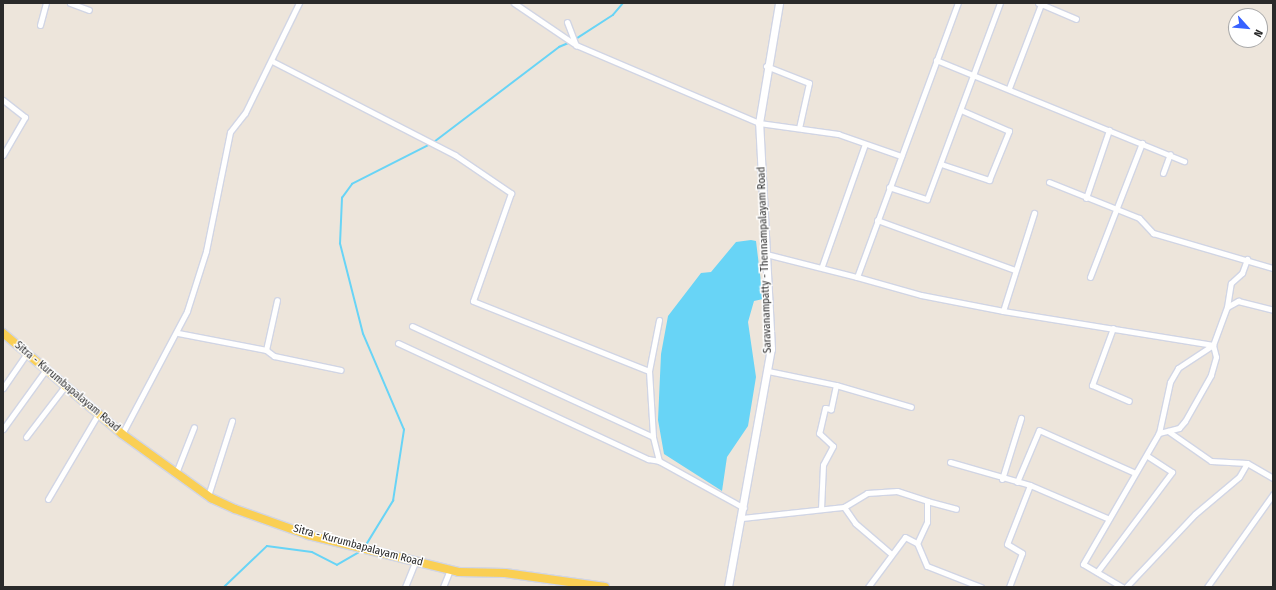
<!DOCTYPE html>
<style>
body{margin:0}
#map{position:relative;width:1276px;height:590px;overflow:hidden;background:#ede5db;font-family:"Fira Sans Condensed",sans-serif}
div>[style]{position:absolute}
.water>*{inset:0;background:#68d4f6}
.stream>*{height:1.5px;margin:-0.75px;padding:0 0.75px;transform-origin:0.75px;border-radius:0.75px;background:#68d4f6}
.roads{filter:drop-shadow(1px 0 #d1d5e4) drop-shadow(-1px 0 #d1d5e4) drop-shadow(0 1px #d1d5e4) drop-shadow(0 -1px #d1d5e4)}
.street>*{height:5px;margin:-2.5px;padding:0 2.5px;transform-origin:2.5px;border-radius:2.5px;background:#fff}
.secondary>*{height:7px;margin:-3.5px;padding:0 3.5px;transform-origin:3.5px;border-radius:3.5px;background:#fff}
.primary>*{height:8px;margin:-4px;padding:0 4px;transform-origin:4px;border-radius:4px;background:#facf54}
span{translate:-50% -50%;white-space:nowrap;text-align:center;line-height:1.15;-webkit-text-stroke:3px #fff;paint-order:stroke}
.street-label{font-size:11px;color:#2a2a2a}
.frame{position:absolute;inset:0;border:4px solid #2a2a2a;pointer-events:none}
.north{position:absolute;left:1228px;top:8px;width:40px;height:40px;box-sizing:border-box;background:#fff;border:1px solid #aaa;border-radius:50%;rotate:117deg;font-size:11px;font-weight:700;line-height:16px;text-align:center;color:#2a2a2a}
.north::after{content:'';display:block;margin:auto;width:14px;height:18px;background:#3761ff;clip-path:polygon(50% 0,100% 100%,50% 72%,0 100%)}
</style>
<div id="map">
<div class="water">
<div style="clip-path:polygon(751px 240px,756px 241px,763px 299px,754px 301px,748px 322px,756px 377px,748px 426px,727px 457px,722px 491px,664px 454px,658px 420px,661px 354px,668px 316px,701px 273px,711px 272px,736px 242px)"></div>
</div>
<div class="stream">
<div style="left:576px;top:39px;width:44px;rotate:-33deg"></div>
<div style="left:613px;top:15px;width:16px;rotate:-50deg"></div>
<div style="left:434px;top:142px;width:157px;rotate:-37.2deg"></div>
<div style="left:559px;top:47px;width:13px;rotate:-23deg"></div>
<div style="left:366px;top:545px;width:52px;rotate:-58.5deg"></div>
<div style="left:393px;top:501px;width:72px;rotate:-81.2deg"></div>
<div style="left:404px;top:430px;width:104px;rotate:-113.1deg"></div>
<div style="left:363px;top:334px;width:93px;rotate:-104.3deg"></div>
<div style="left:340px;top:244px;width:46px;rotate:-87.5deg"></div>
<div style="left:342px;top:198px;width:17px;rotate:-54deg"></div>
<div style="left:352px;top:184px;width:89px;rotate:-26.9deg"></div>
<div style="left:224px;top:587px;width:59px;rotate:-43.6deg"></div>
<div style="left:267px;top:546px;width:45px;rotate:7.6deg"></div>
<div style="left:312px;top:552px;width:28px;rotate:27deg"></div>
<div style="left:337px;top:565px;width:28px;rotate:-30deg"></div>
</div>
<div class="roads">
<div class="street">
<div style="left:70px;top:3px;width:20px;rotate:20deg"></div>
<div style="left:514px;top:3px;width:75px;rotate:34.1deg"></div>
<div style="left:576px;top:45px;width:199px;rotate:23.1deg"></div>
<div style="left:759px;top:123px;width:80px;rotate:7.9deg"></div>
<div style="left:838px;top:134px;width:67px;rotate:19.2deg"></div>
<div style="left:1041px;top:4px;width:38px;rotate:23deg"></div>
<div style="left:567px;top:22px;width:25px;rotate:69deg"></div>
<div style="left:40px;top:25px;width:23px;rotate:-75deg"></div>
<div style="left:936px;top:60px;width:268px;rotate:22.2deg"></div>
<div style="left:272px;top:61px;width:206px;rotate:27.2deg"></div>
<div style="left:455px;top:155px;width:68px;rotate:34.2deg"></div>
<div style="left:511px;top:193px;width:114px;rotate:109.4deg"></div>
<div style="left:473px;top:301px;width:189px;rotate:21.7deg"></div>
<div style="left:766px;top:66px;width:46px;rotate:21.6deg"></div>
<div style="left:809px;top:83px;width:46px;rotate:102.5deg"></div>
<div style="left:1009px;top:88px;width:90px;rotate:-69.1deg"></div>
<div style="left:1041px;top:4px;width:3px;rotate:-162deg"></div>
<div style="left:3px;top:100px;width:28px;rotate:38deg"></div>
<div style="left:25px;top:117px;width:44px;rotate:120.1deg"></div>
<div style="left:941px;top:164px;width:51px;rotate:18.4deg"></div>
<div style="left:989px;top:180px;width:53px;rotate:-67.8deg"></div>
<div style="left:1009px;top:131px;width:50px;rotate:-156.5deg"></div>
<div style="left:1163px;top:173px;width:20px;rotate:-70deg"></div>
<div style="left:1049px;top:182px;width:97px;rotate:21.8deg"></div>
<div style="left:1139px;top:218px;width:21px;rotate:47deg"></div>
<div style="left:1153px;top:233px;width:125px;rotate:16.3deg"></div>
<div style="left:889px;top:187px;width:40px;rotate:18deg"></div>
<div style="left:927px;top:199px;width:209px;rotate:-69.6deg"></div>
<div style="left:1086px;top:198px;width:72px;rotate:-71.3deg"></div>
<div style="left:877px;top:220px;width:147px;rotate:19.9deg"></div>
<div style="left:766px;top:254px;width:94px;rotate:14.2deg"></div>
<div style="left:857px;top:277px;width:292px;rotate:-69.8deg"></div>
<div style="left:822px;top:266px;width:129px;rotate:-70.6deg"></div>
<div style="left:857px;top:277px;width:66px;rotate:15.7deg"></div>
<div style="left:921px;top:295px;width:84px;rotate:11deg"></div>
<div style="left:1003px;top:311px;width:103px;rotate:-72.4deg"></div>
<div style="left:1090px;top:277px;width:144px;rotate:-68.8deg"></div>
<div style="left:1227px;top:307px;width:13px;rotate:-29deg"></div>
<div style="left:1238px;top:301px;width:36px;rotate:14deg"></div>
<div style="left:1003px;top:311px;width:213px;rotate:9.2deg"></div>
<div style="left:1213px;top:345px;width:12px;rotate:76deg"></div>
<div style="left:1216px;top:357px;width:19px;rotate:106deg"></div>
<div style="left:1211px;top:375px;width:53px;rotate:119.5deg"></div>
<div style="left:1185px;top:421px;width:9px;rotate:131deg"></div>
<div style="left:1179px;top:428px;width:21px;rotate:166deg"></div>
<div style="left:659px;top:320px;width:52px;rotate:101.1deg"></div>
<div style="left:649px;top:371px;width:66px;rotate:86.5deg"></div>
<div style="left:653px;top:437px;width:25px;rotate:76deg"></div>
<div style="left:412px;top:326px;width:265px;rotate:24.7deg"></div>
<div style="left:1113px;top:328px;width:61px;rotate:110.2deg"></div>
<div style="left:1092px;top:385px;width:40px;rotate:23.4deg"></div>
<div style="left:178px;top:333px;width:90px;rotate:10.9deg"></div>
<div style="left:266px;top:350px;width:10px;rotate:37deg"></div>
<div style="left:274px;top:356px;width:68px;rotate:11.8deg"></div>
<div style="left:398px;top:343px;width:276px;rotate:24.9deg"></div>
<div style="left:648px;top:459px;width:11px;rotate:10deg"></div>
<div style="left:659px;top:461px;width:97px;rotate:28.9deg"></div>
<div style="left:266px;top:350px;width:51px;rotate:-77.6deg"></div>
<div style="left:768px;top:371px;width:69px;rotate:11.6deg"></div>
<div style="left:836px;top:385px;width:25px;rotate:102deg"></div>
<div style="left:831px;top:409px;width:6px;rotate:-171deg"></div>
<div style="left:825px;top:408px;width:26px;rotate:103deg"></div>
<div style="left:819px;top:433px;width:19px;rotate:43deg"></div>
<div style="left:833px;top:446px;width:21px;rotate:118deg"></div>
<div style="left:823px;top:465px;width:44px;rotate:92.6deg"></div>
<div style="left:836px;top:385px;width:78px;rotate:16.3deg"></div>
<div style="left:3px;top:388px;width:42px;rotate:-55.6deg"></div>
<div style="left:3px;top:429px;width:75px;rotate:-54.2deg"></div>
<div style="left:1168px;top:431px;width:52px;rotate:34.9deg"></div>
<div style="left:1211px;top:461px;width:36px;rotate:3deg"></div>
<div style="left:1247px;top:463px;width:30px;rotate:30deg"></div>
<div style="left:122px;top:434px;width:139px;rotate:-62.1deg"></div>
<div style="left:187px;top:311px;width:63px;rotate:-72.4deg"></div>
<div style="left:206px;top:251px;width:121px;rotate:-78.6deg"></div>
<div style="left:230px;top:132px;width:24px;rotate:-52deg"></div>
<div style="left:245px;top:113px;width:123px;rotate:-63.9deg"></div>
<div style="left:26px;top:437px;width:64px;rotate:-52.6deg"></div>
<div style="left:950px;top:462px;width:83px;rotate:16deg"></div>
<div style="left:1030px;top:485px;width:84px;rotate:23.2deg"></div>
<div style="left:176px;top:473px;width:49px;rotate:-68.6deg"></div>
<div style="left:1002px;top:479px;width:64px;rotate:-72.7deg"></div>
<div style="left:1017px;top:482px;width:56px;rotate:-67.1deg"></div>
<div style="left:1039px;top:430px;width:105px;rotate:24.1deg"></div>
<div style="left:208px;top:496px;width:79px;rotate:-72.3deg"></div>
<div style="left:48px;top:499px;width:99px;rotate:-59.5deg"></div>
<div style="left:927px;top:501px;width:30px;rotate:15deg"></div>
<div style="left:844px;top:507px;width:19px;rotate:55deg"></div>
<div style="left:855px;top:523px;width:46px;rotate:40.6deg"></div>
<div style="left:742px;top:518px;width:103px;rotate:-6.2deg"></div>
<div style="left:844px;top:507px;width:27px;rotate:-31deg"></div>
<div style="left:867px;top:493px;width:30px;rotate:-4deg"></div>
<div style="left:897px;top:491px;width:32px;rotate:18deg"></div>
<div style="left:927px;top:501px;width:21px;rotate:90deg"></div>
<div style="left:927px;top:522px;width:23px;rotate:115deg"></div>
<div style="left:917px;top:543px;width:25px;rotate:67deg"></div>
<div style="left:927px;top:566px;width:58px;rotate:21.3deg"></div>
<div style="left:1097px;top:572px;width:125px;rotate:-53.1deg"></div>
<div style="left:1172px;top:472px;width:30px;rotate:-147deg"></div>
<div style="left:405px;top:587px;width:27px;rotate:-68deg"></div>
<div style="left:443px;top:587px;width:18px;rotate:-68deg"></div>
<div style="left:868px;top:587px;width:62px;rotate:-53.5deg"></div>
<div style="left:905px;top:537px;width:13px;rotate:27deg"></div>
<div style="left:1009px;top:587px;width:36px;rotate:-69deg"></div>
<div style="left:1022px;top:553px;width:17px;rotate:-149deg"></div>
<div style="left:1007px;top:544px;width:63px;rotate:-68.7deg"></div>
<div style="left:1122px;top:587px;width:45px;rotate:-149.5deg"></div>
<div style="left:1083px;top:564px;width:151px;rotate:-59.9deg"></div>
<div style="left:1159px;top:433px;width:52px;rotate:-77.8deg"></div>
<div style="left:1170px;top:382px;width:16px;rotate:-60deg"></div>
<div style="left:1178px;top:368px;width:42px;rotate:-33.3deg"></div>
<div style="left:1213px;top:345px;width:40px;rotate:-69.8deg"></div>
<div style="left:1227px;top:307px;width:24px;rotate:-81deg"></div>
<div style="left:1231px;top:283px;width:15px;rotate:-42deg"></div>
<div style="left:1242px;top:273px;width:15px;rotate:-70deg"></div>
<div style="left:1126px;top:587px;width:100px;rotate:-46.6deg"></div>
<div style="left:1195px;top:514px;width:57px;rotate:-40.1deg"></div>
<div style="left:1239px;top:477px;width:16px;rotate:-60deg"></div>
<div style="left:1207px;top:587px;width:114px;rotate:-54.6deg"></div>
</div>
<div class="secondary">
<div style="left:728px;top:587px;width:242px;rotate:-79.8deg"></div>
<div style="left:771px;top:349px;width:226px;rotate:-93deg"></div>
<div style="left:759px;top:123px;width:122px;rotate:-80.5deg"></div>
</div>
<div class="primary">
<div style="left:3px;top:333px;width:156px;rotate:40.3deg"></div>
<div style="left:122px;top:434px;width:110px;rotate:35.7deg"></div>
<div style="left:211px;top:498px;width:26px;rotate:25deg"></div>
<div style="left:235px;top:509px;width:77px;rotate:19.6deg"></div>
<div style="left:308px;top:535px;width:155px;rotate:13.8deg"></div>
<div style="left:459px;top:572px;width:46px;rotate:1.2deg"></div>
<div style="left:505px;top:573px;width:101px;rotate:8deg"></div>
</div>
</div>
<div class="street-label">
<span style="left:765px;top:260px;rotate:-92deg">Saravanampatty - Thennampalayam Road</span>
<span style="left:67px;top:387px;rotate:40deg">Sitra - Kurumbapalayam Road</span>
<span style="left:358px;top:546px;rotate:15deg">Sitra - Kurumbapalayam Road</span>
</div>
<div class="frame"></div>
<div class="north">N</div>
</div>
